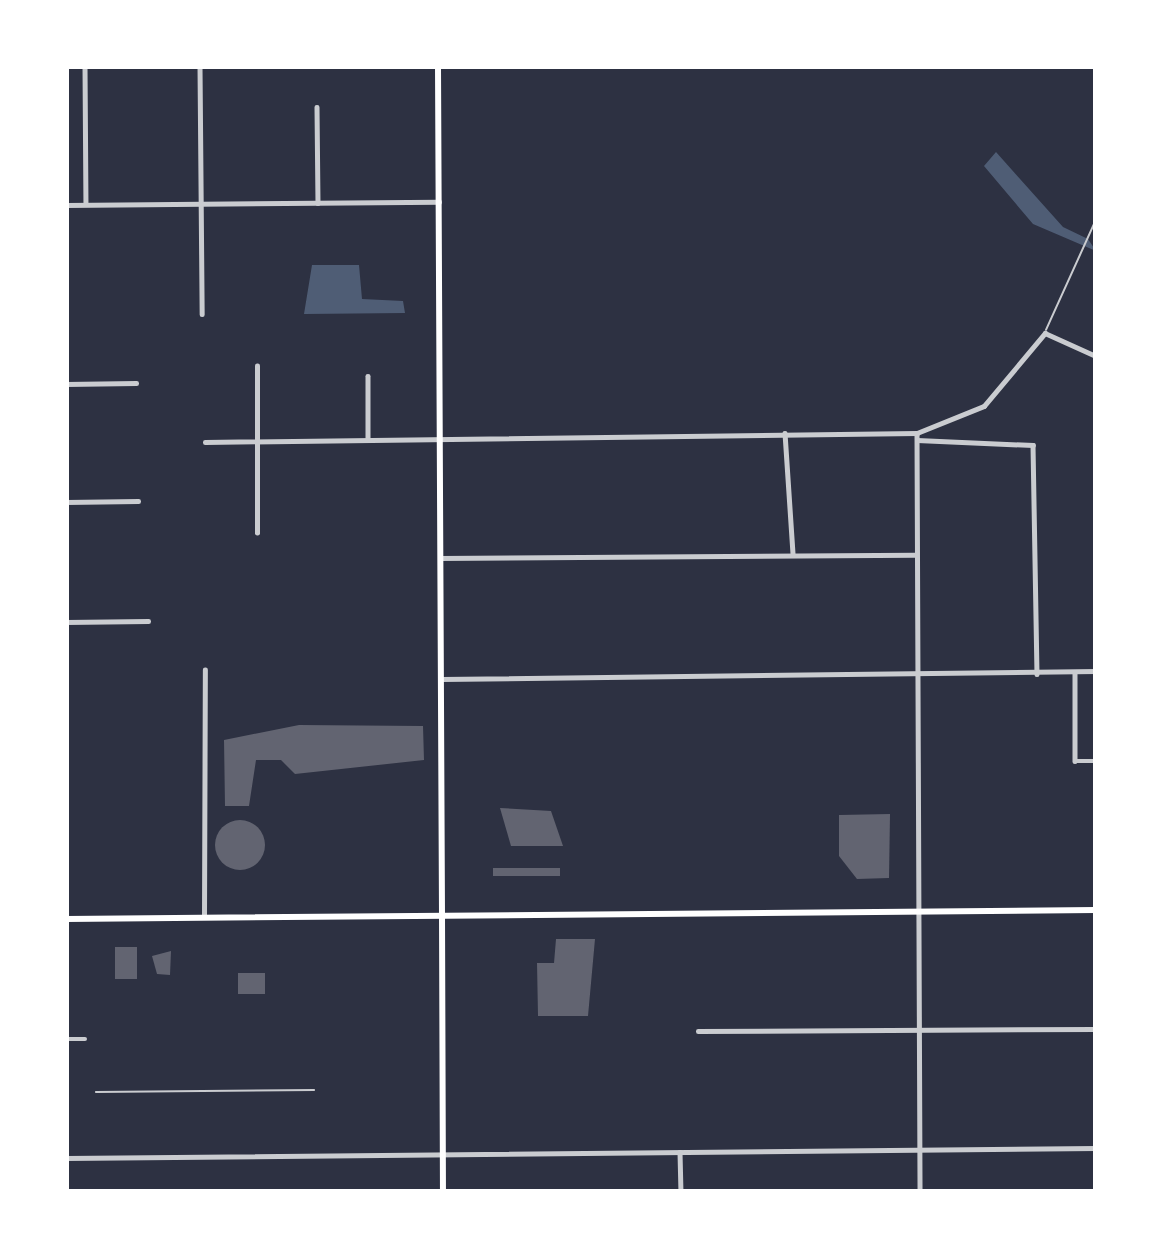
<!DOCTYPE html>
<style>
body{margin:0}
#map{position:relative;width:1162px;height:1258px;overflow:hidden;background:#2d3142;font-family:Overpass,sans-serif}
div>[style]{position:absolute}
.water>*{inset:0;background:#4f5d75}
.building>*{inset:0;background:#626471;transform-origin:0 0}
.round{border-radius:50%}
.service>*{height:1.5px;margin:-0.75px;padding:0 0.75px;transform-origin:0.75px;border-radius:0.75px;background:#caccd0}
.minor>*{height:4.5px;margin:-2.25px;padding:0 2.25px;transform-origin:2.25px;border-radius:2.25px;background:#caccd0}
.secondary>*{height:6px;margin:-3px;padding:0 3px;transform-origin:3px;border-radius:3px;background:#fff}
.primary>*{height:6px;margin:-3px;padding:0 3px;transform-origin:3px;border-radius:3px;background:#fff}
span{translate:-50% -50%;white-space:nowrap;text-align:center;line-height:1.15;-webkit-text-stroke:12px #fff;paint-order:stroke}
.frame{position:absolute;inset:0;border:69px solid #fff;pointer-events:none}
</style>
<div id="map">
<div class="water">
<div style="clip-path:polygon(996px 152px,1063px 227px,1088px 239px,1096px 251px,1033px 224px,984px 166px)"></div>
<div style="clip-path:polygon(312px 265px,359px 265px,362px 299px,403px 301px,405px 313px,304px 314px)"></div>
</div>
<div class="building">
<div style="clip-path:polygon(299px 725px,423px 726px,424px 760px,295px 774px,281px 760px,256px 760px,249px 806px,225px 806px,224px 740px)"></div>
<div style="clip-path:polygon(500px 808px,551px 811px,563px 846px,511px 846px)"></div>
<div style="clip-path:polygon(890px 814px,889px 878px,857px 879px,839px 856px,839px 815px)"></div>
<div class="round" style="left:215px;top:820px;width:50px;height:50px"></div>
<div style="left:493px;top:868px;width:67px;height:8px"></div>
<div style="clip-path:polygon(556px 939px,595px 939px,588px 1016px,538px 1016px,537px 963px,554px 963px)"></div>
<div style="left:115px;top:947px;width:22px;height:32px"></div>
<div style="clip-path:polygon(171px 951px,170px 975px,157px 974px,152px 956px)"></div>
<div style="left:238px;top:973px;width:27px;height:21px"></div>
</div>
<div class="service">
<div style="left:1046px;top:330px;width:121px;rotate:-65.6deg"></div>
<div style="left:96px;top:1092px;width:218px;rotate:-0.5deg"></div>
</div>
<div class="minor">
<div style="left:85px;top:66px;width:138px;rotate:89.6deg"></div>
<div style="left:200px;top:66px;width:248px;rotate:89.5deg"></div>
<div style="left:317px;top:107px;width:96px;rotate:89.4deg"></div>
<div style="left:66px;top:205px;width:373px;rotate:-0.5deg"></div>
<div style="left:368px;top:376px;width:64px;rotate:90deg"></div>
<div style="left:66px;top:384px;width:70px;rotate:-0.8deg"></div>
<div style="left:785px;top:433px;width:122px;rotate:86.2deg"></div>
<div style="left:917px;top:433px;width:759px;rotate:89.77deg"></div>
<div style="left:917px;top:440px;width:116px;rotate:2.5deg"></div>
<div style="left:1033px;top:445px;width:229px;rotate:89deg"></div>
<div style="left:205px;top:442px;width:712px;rotate:-0.72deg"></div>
<div style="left:917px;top:433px;width:72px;rotate:-21.9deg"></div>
<div style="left:984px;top:406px;width:95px;rotate:-50.1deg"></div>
<div style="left:1045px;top:333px;width:56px;rotate:24.3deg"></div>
<div style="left:66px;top:502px;width:72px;rotate:-0.8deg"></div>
<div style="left:257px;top:533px;width:167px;rotate:-90deg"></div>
<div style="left:440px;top:558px;width:475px;rotate:-0.4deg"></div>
<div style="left:66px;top:622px;width:82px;rotate:-0.7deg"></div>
<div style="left:1075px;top:672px;width:89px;rotate:90deg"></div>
<div style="left:1075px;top:761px;width:21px"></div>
<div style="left:442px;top:679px;width:654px;rotate:-0.7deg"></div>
<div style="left:204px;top:917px;width:247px;rotate:-89.8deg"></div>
<div style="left:698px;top:1031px;width:398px;rotate:-0.3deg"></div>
<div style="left:66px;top:1039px;width:19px"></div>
<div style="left:680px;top:1152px;width:40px;rotate:88.6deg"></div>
<div style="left:66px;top:1158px;width:1030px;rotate:-0.56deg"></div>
</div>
<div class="secondary">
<div style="left:438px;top:66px;width:849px;rotate:89.73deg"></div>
</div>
<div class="primary">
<div style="left:442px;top:915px;width:277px;rotate:89.8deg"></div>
<div style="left:66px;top:919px;width:1030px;rotate:-0.5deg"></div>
</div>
<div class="frame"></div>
</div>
